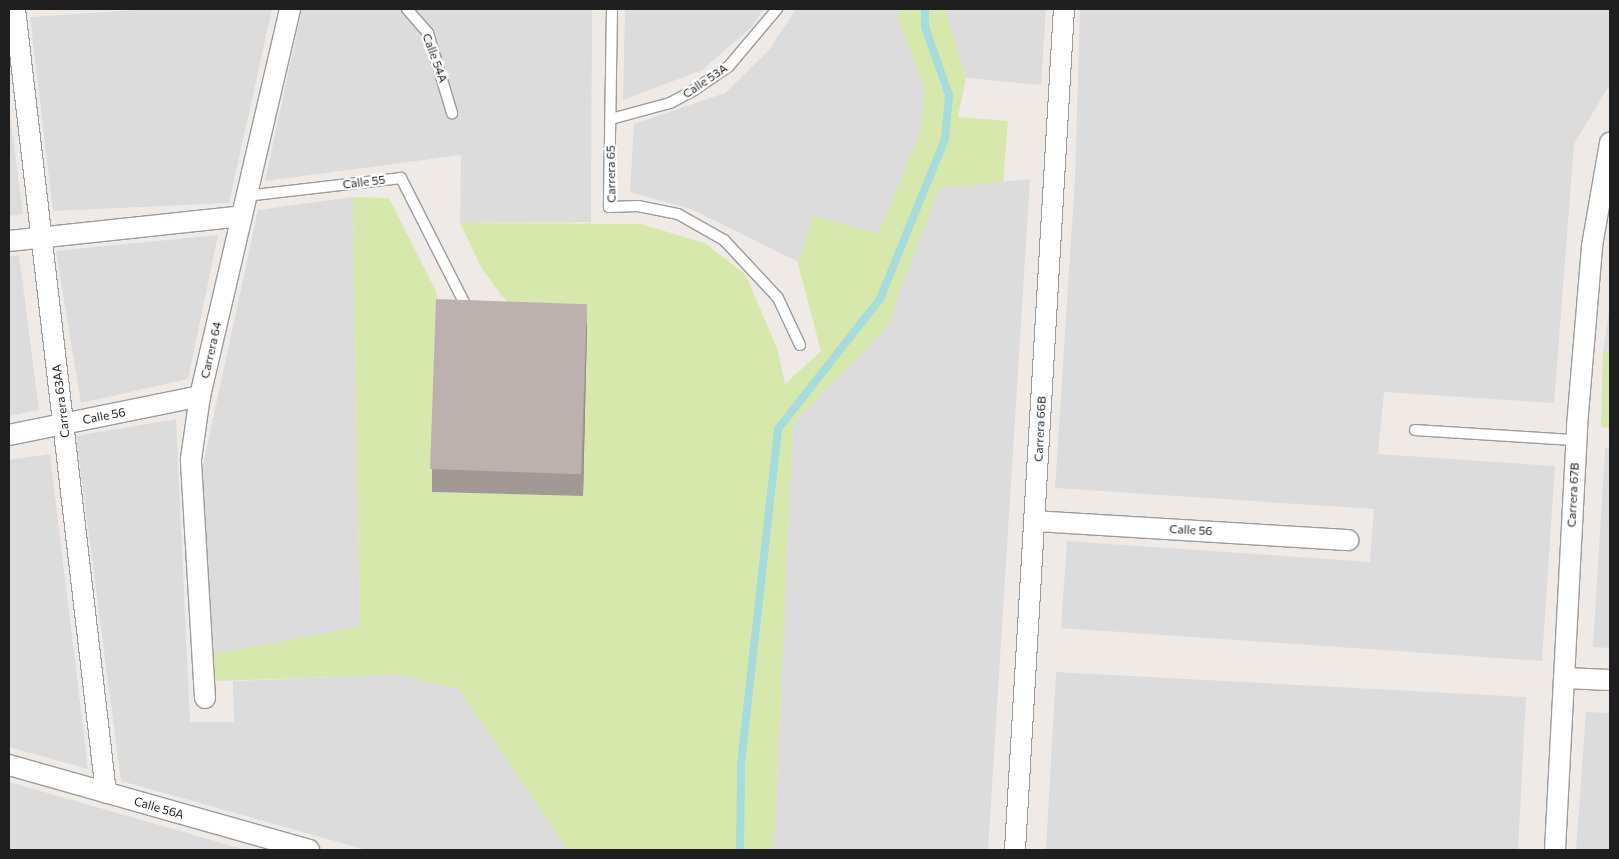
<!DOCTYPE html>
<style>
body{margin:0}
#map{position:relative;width:1619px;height:859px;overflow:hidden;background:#efeae5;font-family:Commissioner,sans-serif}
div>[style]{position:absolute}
.residential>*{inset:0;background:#dddcdc}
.grass>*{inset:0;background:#d7e8ac}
.stream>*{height:8px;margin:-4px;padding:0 4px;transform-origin:4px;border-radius:4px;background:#a6dcdc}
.roads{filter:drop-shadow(1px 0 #9c9c9c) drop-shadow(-1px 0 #9c9c9c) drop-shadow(0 1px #9c9c9c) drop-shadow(0 -1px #9c9c9c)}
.service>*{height:10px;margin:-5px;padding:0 5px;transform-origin:5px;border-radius:5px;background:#fff}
.minor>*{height:20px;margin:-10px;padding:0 10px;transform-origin:10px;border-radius:10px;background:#fff}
.wall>*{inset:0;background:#a29896}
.shaded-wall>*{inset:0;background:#847c7a}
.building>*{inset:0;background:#bcb1ae;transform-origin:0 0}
span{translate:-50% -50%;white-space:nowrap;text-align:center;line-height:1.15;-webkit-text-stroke:4.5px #fff;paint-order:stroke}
.street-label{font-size:12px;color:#1f1f1f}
.frame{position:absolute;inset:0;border:10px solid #1f1f1f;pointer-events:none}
</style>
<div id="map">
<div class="residential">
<div style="clip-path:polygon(151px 9px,272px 9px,229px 203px,53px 211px,30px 17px)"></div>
<div style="clip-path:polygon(302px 9px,592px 9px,591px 222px,460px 223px,461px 155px,265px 181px)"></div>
<div style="clip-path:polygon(625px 9px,763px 9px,753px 26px,702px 70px,623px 100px)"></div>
<div style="clip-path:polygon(796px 9px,900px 9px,899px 20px,925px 89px,920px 132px,878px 235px,813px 216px,800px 263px,691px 209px,630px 192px,634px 124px,725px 93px,768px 51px)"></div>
<div style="clip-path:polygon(945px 9px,1046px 9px,1041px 85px,966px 78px)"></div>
<div style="clip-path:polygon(1080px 9px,1610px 9px,1610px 84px,1574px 144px,1554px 403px,1384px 392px,1378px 454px,1555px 466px,1542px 661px,1061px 628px,1067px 541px,1370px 562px,1374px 509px,1055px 488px,1075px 178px)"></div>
<div style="clip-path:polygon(9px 106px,23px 214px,9px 216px)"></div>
<div style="clip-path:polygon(1030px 179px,988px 850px,774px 850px,793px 423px,887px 327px,939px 188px)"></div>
<div style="clip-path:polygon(353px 197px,360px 627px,211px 654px,202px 470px,258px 210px)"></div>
<div style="clip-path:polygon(218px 235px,188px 379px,81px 403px,56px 251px)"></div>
<div style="clip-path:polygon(19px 255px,39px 410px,9px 416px,9px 257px)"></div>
<div style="clip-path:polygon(1610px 306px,1610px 352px,1603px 352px)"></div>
<div style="clip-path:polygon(176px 419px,190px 722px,234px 722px,233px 681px,398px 675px,459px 689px,568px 850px,367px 850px,121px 781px,76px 436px)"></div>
<div style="clip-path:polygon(1605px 448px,1610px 448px,1610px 648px,1593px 647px)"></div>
<div style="clip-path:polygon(50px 454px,88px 769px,9px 747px,9px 460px)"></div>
<div style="clip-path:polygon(1056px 672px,1526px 697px,1518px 850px,1046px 850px)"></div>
<div style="clip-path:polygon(1586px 712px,1610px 713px,1610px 850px,1576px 850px)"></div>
<div style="clip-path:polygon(9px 782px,246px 850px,9px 850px)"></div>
</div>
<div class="grass">
<div style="clip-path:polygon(900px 9px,945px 9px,966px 78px,958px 117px,1008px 121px,1003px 182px,939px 188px,887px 327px,793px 423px,774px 850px,568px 850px,459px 689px,398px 675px,213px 681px,211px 654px,360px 627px,353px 197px,389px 198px,437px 293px,432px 492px,583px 496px,587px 326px,535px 324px,503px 297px,482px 269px,460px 223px,640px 224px,705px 243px,746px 275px,778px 351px,785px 384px,821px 351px,798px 264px,813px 216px,878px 234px,920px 132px,925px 89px,899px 20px)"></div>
<div style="clip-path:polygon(1603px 352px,1610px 352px,1610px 428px,1601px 427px)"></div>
</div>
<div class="stream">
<div style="left:740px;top:850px;width:86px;rotate:-89.3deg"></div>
<div style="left:741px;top:764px;width:337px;rotate:-83.7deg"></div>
<div style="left:778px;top:429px;width:165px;rotate:-51.9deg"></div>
<div style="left:880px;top:299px;width:173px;rotate:-67.9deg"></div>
<div style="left:945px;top:139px;width:44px;rotate:-84.8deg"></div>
<div style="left:949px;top:95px;width:72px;rotate:-109.4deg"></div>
<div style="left:925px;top:27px;width:18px;rotate:-90deg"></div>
</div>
<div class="roads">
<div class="service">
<div style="left:407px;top:9px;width:32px;rotate:49deg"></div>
<div style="left:428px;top:33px;width:84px;rotate:73.3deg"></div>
<div style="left:612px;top:9px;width:198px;rotate:90.9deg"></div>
<div style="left:609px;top:207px;width:29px;rotate:-2deg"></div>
<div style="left:638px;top:206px;width:41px;rotate:11.3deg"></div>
<div style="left:678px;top:214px;width:53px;rotate:29.5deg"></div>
<div style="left:724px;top:240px;width:79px;rotate:47deg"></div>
<div style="left:778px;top:298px;width:52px;rotate:64.9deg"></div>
<div style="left:611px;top:119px;width:61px;rotate:-15.2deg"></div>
<div style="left:670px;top:103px;width:27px;rotate:-28deg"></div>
<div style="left:694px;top:90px;width:42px;rotate:-34.4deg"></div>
<div style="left:729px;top:66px;width:75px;rotate:-49.9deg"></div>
<div style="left:246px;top:196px;width:156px;rotate:-6.6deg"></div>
<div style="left:401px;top:178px;width:141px;rotate:63.1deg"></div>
<div style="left:1415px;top:430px;width:161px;rotate:3.6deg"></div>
</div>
<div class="minor">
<div style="left:15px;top:9px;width:789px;rotate:83.38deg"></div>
<div style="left:9px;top:241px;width:234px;rotate:-6.1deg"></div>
<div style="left:9px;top:435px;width:195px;rotate:-11.5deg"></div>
<div style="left:1034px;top:521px;width:315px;rotate:3.5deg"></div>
<div style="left:1564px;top:678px;width:46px;rotate:2.5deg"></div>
<div style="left:205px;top:698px;width:239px;rotate:-93.4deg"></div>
<div style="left:191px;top:459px;width:64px;rotate:-81.9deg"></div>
<div style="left:200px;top:396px;width:397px;rotate:-76.9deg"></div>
<div style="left:9px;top:765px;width:312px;rotate:15.8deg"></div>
<div style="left:1015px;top:850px;width:842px;rotate:-86.67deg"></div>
<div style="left:1555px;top:850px;width:425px;rotate:-87deg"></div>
<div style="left:1577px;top:426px;width:181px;rotate:-85.2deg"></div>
<div style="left:1592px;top:246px;width:105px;rotate:-80.1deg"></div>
</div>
</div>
<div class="wall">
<div style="clip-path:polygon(587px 325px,583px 496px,432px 492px,432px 469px)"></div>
</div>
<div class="shaded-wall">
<div style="clip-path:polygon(587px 303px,587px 325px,583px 496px,583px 473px)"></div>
</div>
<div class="building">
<div style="left:436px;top:299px;width:151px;height:170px;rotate:2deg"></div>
</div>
<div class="street-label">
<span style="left:435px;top:58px;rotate:70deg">Calle 54A</span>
<span style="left:705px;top:81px;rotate:-34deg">Calle 53A</span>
<span style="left:611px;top:174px;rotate:-91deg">Carrera 65</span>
<span style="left:364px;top:182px;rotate:-7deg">Calle 55</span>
<span style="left:211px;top:350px;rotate:-77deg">Carrera 64</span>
<span style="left:61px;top:401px;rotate:-97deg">Carrera 63AA</span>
<span style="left:104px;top:416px;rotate:-11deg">Calle 56</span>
<span style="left:1040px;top:429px;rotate:-87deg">Carrera 66B</span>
<span style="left:1573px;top:495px;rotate:-87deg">Carrera 67B</span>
<span style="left:1191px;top:530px;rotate:3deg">Calle 56</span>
<span style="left:159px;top:808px;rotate:16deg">Calle 56A</span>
</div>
<div class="frame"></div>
</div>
